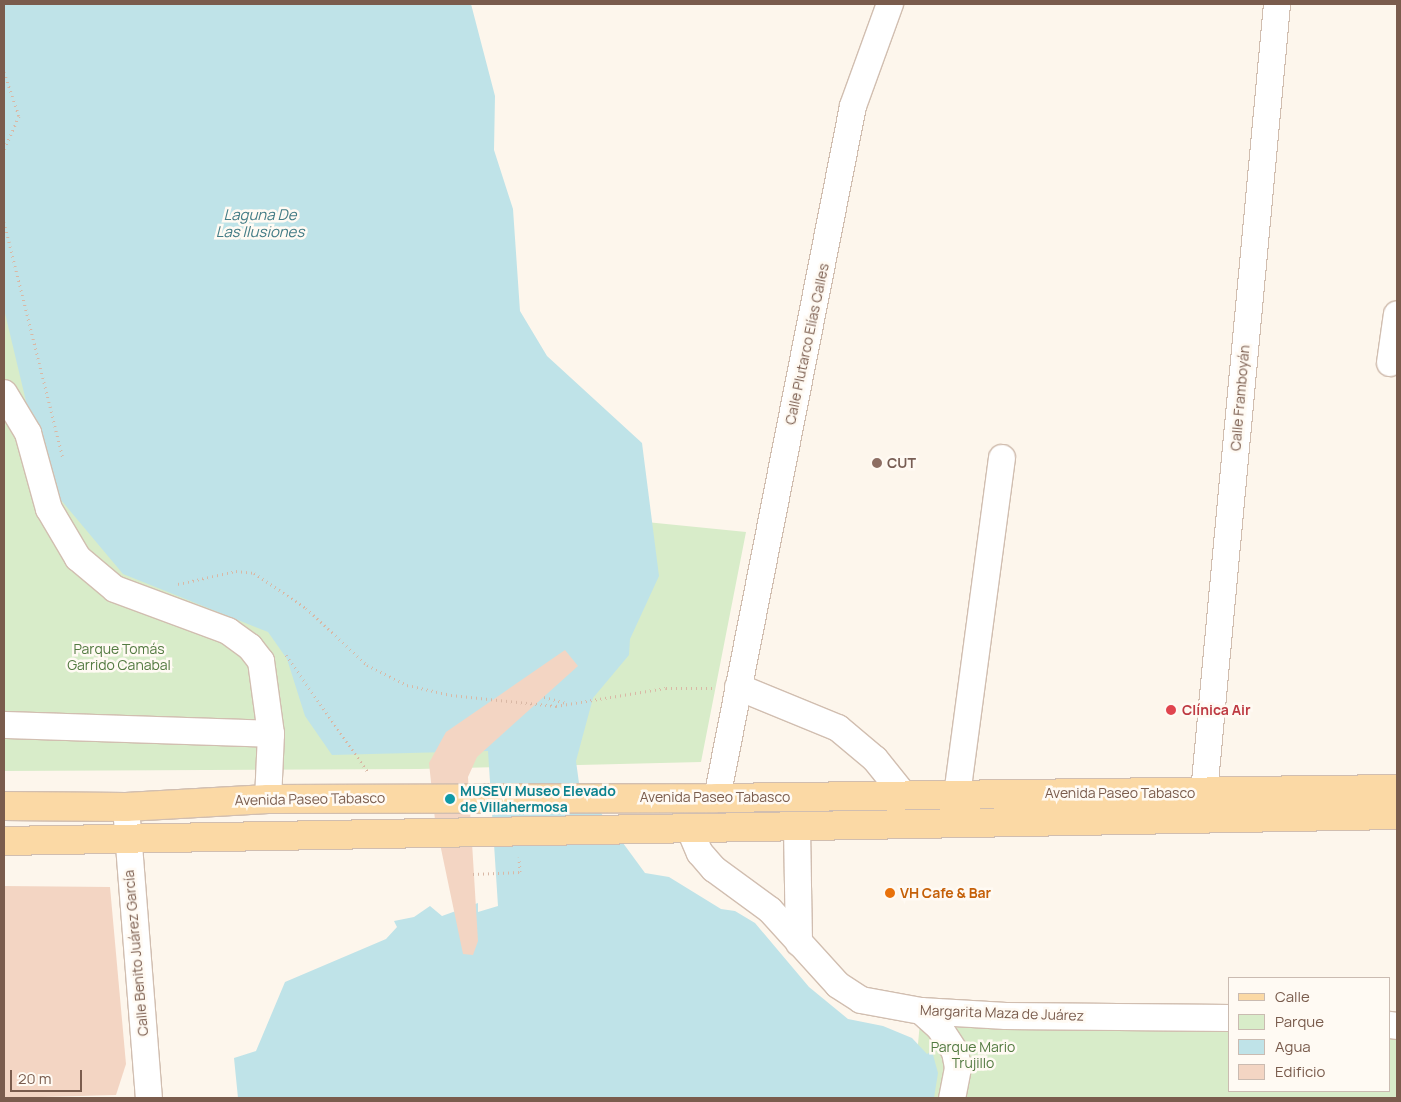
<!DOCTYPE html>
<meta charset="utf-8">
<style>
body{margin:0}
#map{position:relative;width:1401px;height:1102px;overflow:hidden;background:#fdf6ec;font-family:Manrope,sans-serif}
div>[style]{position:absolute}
.green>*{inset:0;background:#d8ecc9}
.water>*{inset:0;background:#bfe3e8}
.building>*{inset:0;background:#f3d5c3}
.path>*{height:3px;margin-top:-1.5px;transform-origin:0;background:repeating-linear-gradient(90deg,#d9b8a5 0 1px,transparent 0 5px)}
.roads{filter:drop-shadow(1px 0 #d1beb0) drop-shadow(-1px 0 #d1beb0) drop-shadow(0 1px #d1beb0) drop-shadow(0 -1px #d1beb0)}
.minor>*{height:26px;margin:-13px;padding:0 13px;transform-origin:13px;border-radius:13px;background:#fff}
.major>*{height:28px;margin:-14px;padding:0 14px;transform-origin:14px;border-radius:14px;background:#fbd9a5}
.dots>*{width:14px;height:14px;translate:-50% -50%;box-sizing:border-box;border:2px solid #fffaf3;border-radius:50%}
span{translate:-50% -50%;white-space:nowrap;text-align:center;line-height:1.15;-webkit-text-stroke:5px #fffaf3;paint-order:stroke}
.street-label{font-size:14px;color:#7a5c4d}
.education-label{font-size:14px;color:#785e54;font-weight:700}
.left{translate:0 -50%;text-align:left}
.park-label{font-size:14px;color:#537a41}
.health-label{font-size:14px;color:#be3a42;font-weight:700}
.culture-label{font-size:14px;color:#0d838f;font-weight:700}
.food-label{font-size:14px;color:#c56008;font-weight:700}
.water-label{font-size:15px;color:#437c86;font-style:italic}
.frame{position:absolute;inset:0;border:5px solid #7a5c4d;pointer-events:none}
.legend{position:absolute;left:1228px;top:977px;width:162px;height:115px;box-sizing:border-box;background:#fffaf3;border:1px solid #cabbb1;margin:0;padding:6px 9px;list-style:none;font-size:15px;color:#7a5c4d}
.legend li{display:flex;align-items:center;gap:10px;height:25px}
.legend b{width:25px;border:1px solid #cabbb1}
.scale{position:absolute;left:10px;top:1070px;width:72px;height:22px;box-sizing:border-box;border:2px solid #7a5c4d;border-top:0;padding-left:6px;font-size:15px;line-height:18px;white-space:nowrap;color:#7a5c4d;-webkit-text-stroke:4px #fffaf3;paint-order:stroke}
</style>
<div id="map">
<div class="green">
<div style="clip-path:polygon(4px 14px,636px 521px,746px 532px,701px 762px,419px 769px,4px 771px)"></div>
<div style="clip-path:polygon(921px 1011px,1230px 1017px,1230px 1091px,1390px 1091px,1390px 1025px,1397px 1026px,1397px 1098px,922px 1098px,918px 1044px)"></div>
</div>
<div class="water">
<div style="clip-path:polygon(4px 4px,471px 4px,495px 96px,494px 150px,513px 209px,520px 311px,547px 356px,642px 443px,659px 576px,630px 639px,629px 655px,593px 698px,576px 761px,579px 783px,645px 873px,669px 877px,721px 909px,735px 911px,755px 923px,809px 987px,848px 1019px,883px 1026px,912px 1038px,927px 1054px,932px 1051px,938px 1073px,934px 1098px,238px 1098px,234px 1058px,256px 1051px,285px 982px,386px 939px,397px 927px,394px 921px,414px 917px,430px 906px,442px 916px,478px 903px,478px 912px,498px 906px,488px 751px,332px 755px,305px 716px,287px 659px,268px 632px,123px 574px,45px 481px,4px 309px)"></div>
</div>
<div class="building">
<div style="clip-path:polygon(565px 650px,578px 666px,477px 757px,468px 777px,478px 941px,473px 955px,463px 954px,435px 820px,429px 763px,446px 732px)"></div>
<div style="clip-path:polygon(4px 886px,110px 887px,126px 1064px,116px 1095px,4px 1098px)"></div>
</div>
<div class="path">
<div style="left:4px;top:72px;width:46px;rotate:71.2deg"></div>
<div style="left:19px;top:116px;width:36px;rotate:114deg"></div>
<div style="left:4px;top:222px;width:244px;rotate:76deg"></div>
<div style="left:178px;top:584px;width:59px;rotate:-12.6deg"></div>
<div style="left:236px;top:571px;width:18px;rotate:6deg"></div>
<div style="left:254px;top:573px;width:63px;rotate:33.9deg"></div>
<div style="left:306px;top:608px;width:83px;rotate:43.1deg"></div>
<div style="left:367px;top:665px;width:45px;rotate:26.6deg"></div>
<div style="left:407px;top:685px;width:45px;rotate:12.8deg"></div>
<div style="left:451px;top:695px;width:106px;rotate:6deg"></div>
<div style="left:556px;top:706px;width:111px;rotate:-9.3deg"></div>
<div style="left:666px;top:688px;width:47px"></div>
<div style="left:286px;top:655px;width:143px;rotate:55deg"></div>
<div style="left:544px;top:697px;width:24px;rotate:15deg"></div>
<div style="left:473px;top:874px;width:47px;rotate:-2.4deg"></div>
<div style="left:520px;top:872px;width:15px;rotate:-94deg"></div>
</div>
<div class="roads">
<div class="minor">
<div style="left:1390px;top:363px;width:49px;rotate:-81.9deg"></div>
<div style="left:4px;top:393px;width:47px;rotate:59deg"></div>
<div style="left:28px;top:433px;width:79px;rotate:74.6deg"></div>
<div style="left:49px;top:509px;width:57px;rotate:59.4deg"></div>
<div style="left:78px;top:558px;width:48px;rotate:40deg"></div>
<div style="left:115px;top:589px;width:121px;rotate:20.4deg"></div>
<div style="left:228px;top:631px;width:27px;rotate:36deg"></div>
<div style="left:250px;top:647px;width:18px;rotate:52deg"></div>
<div style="left:261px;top:661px;width:74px;rotate:82.2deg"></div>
<div style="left:271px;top:734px;width:65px;rotate:92.6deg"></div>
<div style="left:738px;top:687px;width:108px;rotate:22.3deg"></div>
<div style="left:838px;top:728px;width:48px;rotate:40deg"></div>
<div style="left:875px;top:759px;width:46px;rotate:51.1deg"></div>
<div style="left:4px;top:725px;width:267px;rotate:1.9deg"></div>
<div style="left:1204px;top:793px;width:792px;rotate:-84.71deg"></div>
<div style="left:957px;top:795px;width:340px;rotate:-82.4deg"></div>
<div style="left:717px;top:798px;width:705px;rotate:-78.88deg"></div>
<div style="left:853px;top:106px;width:109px;rotate:-70.1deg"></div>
<div style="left:126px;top:807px;width:292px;rotate:85.5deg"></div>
<div style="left:797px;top:828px;width:115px;rotate:89deg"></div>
<div style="left:690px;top:830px;width:25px;rotate:67deg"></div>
<div style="left:700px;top:853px;width:21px;rotate:49deg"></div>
<div style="left:714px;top:869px;width:69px;rotate:36.2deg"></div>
<div style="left:770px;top:910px;width:101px;rotate:47.8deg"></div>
<div style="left:838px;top:985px;width:27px;rotate:33deg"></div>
<div style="left:861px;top:1000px;width:61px;rotate:10.4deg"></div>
<div style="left:921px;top:1011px;width:85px;rotate:3.4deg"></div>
<div style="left:1006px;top:1016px;width:224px;rotate:0.5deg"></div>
<div style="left:921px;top:1011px;width:24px;rotate:42deg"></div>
<div style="left:939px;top:1027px;width:30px;rotate:57deg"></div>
<div style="left:955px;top:1052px;width:16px;rotate:79deg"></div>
<div style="left:958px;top:1068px;width:31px;rotate:101deg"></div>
<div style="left:1390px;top:1025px;width:7px;rotate:8deg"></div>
</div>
<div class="major">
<div style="left:4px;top:806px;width:122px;rotate:0.5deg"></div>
<div style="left:126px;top:807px;width:142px;rotate:-3.2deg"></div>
<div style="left:268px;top:799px;width:449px;rotate:-0.1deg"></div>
<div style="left:717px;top:798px;width:680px;rotate:-0.76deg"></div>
<div style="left:4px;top:841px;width:1393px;rotate:-1.07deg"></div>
</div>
</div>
<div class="dots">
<div style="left:877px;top:463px;background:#8d6e63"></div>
<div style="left:1171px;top:710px;background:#e0444e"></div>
<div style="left:450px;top:799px;background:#0f9aa8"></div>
<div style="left:890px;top:893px;background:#e8710a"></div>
</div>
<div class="street-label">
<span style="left:807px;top:344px;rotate:-78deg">Calle Plutarco Elías Calles</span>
<span style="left:1240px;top:398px;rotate:-85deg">Calle Framboyán</span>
<span style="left:1120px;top:793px">Avenida Paseo Tabasco</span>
<span style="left:715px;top:797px">Avenida Paseo Tabasco</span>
<span style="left:310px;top:799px;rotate:-1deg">Avenida Paseo Tabasco</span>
<span style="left:136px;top:953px;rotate:-95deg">Calle Benito Juárez García</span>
<span style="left:1002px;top:1013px;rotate:2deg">Margarita Maza de Juárez</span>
</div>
<div class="education-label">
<span class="left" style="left:887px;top:463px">CUT</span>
</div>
<div class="park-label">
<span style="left:119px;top:657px">Parque Tomás<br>Garrido Canabal</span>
<span style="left:973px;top:1055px">Parque Mario<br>Trujillo</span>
</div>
<div class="health-label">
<span class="left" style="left:1182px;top:710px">Clínica Air</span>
</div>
<div class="culture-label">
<span class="left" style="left:460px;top:799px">MUSEVI Museo Elevado<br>de Villahermosa</span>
</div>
<div class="food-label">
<span class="left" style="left:900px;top:893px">VH Cafe &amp; Bar</span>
</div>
<div class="water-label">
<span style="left:260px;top:223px">Laguna De<br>Las Ilusiones</span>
</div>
<div class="frame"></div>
<ul class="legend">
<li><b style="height:6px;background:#fbd9a5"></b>Calle</li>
<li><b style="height:14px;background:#d8ecc9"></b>Parque</li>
<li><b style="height:14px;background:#bfe3e8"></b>Agua</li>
<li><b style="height:14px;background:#f3d5c3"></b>Edificio</li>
</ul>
<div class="scale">20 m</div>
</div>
